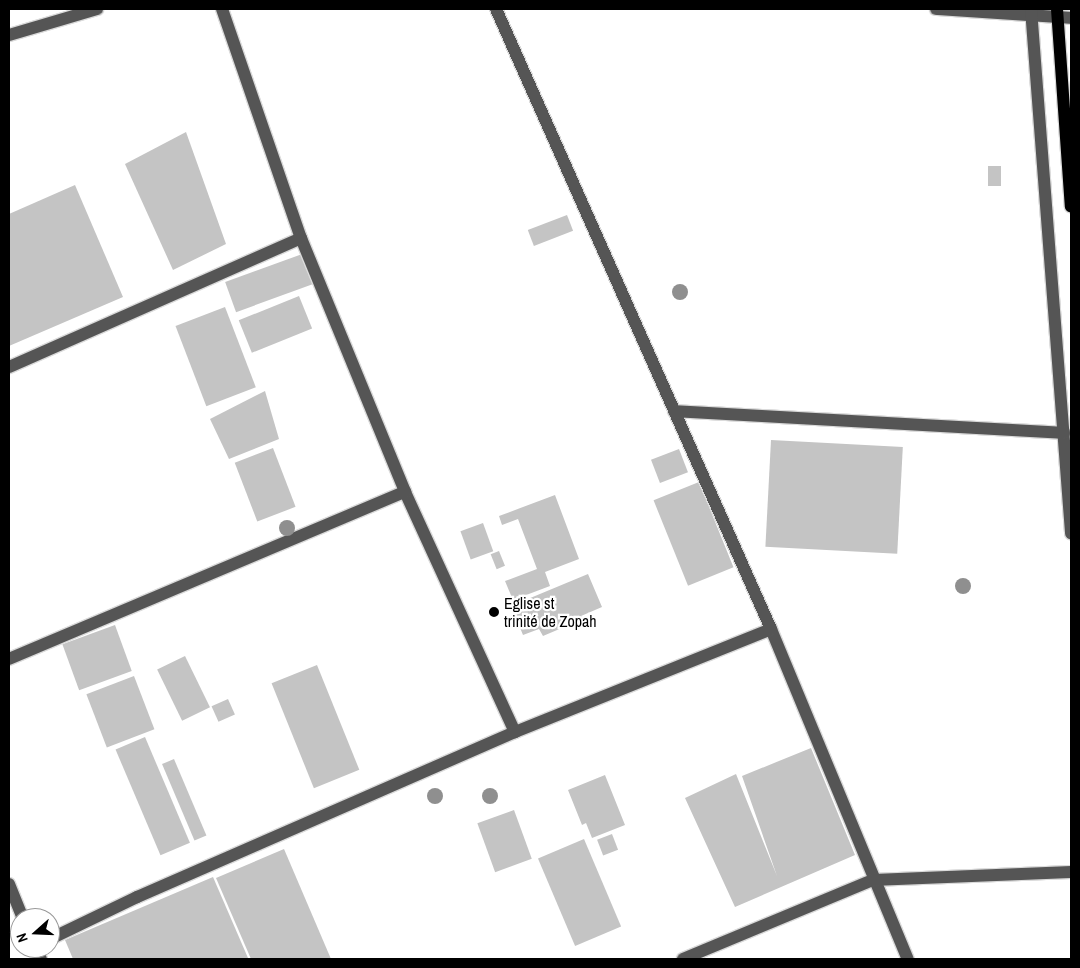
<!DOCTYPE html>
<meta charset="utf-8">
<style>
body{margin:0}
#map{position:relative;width:1080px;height:968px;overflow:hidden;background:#fff;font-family:"Archivo Narrow",sans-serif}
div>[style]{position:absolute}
.building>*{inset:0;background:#c4c4c4;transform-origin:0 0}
.roads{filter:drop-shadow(1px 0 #dbdbdb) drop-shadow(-1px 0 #dbdbdb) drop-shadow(0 1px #dbdbdb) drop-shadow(0 -1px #dbdbdb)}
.minor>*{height:12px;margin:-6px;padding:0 6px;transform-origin:6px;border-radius:6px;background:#555}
.major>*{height:12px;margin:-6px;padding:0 6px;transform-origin:6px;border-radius:6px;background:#000}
.trees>*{width:16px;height:16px;margin:-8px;border-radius:50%;background:#8f8f8f}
.dots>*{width:14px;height:14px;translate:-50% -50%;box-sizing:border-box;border:2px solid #fff;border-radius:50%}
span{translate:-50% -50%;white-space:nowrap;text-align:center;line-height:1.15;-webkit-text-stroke:4.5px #fff;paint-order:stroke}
.poi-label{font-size:16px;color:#000}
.left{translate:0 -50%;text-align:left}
.frame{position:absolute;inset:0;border:10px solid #000;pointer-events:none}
.north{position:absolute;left:10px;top:908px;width:50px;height:50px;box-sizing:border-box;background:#fff;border:1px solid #999;border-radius:50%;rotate:250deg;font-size:14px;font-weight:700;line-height:20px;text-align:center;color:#000}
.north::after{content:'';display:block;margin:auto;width:18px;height:22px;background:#000;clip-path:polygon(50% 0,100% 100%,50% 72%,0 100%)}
</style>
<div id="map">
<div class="building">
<div style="clip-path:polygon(186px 132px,226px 244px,173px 270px,125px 164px)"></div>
<div style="left:988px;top:166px;width:13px;height:20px"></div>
<div style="clip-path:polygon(75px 185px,123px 297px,9px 346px,9px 214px)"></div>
<div style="left:567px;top:215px;width:17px;height:42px;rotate:69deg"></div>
<div style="left:305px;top:253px;width:32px;height:85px;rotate:70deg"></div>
<div style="left:299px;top:296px;width:35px;height:65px;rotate:68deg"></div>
<div style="left:225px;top:307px;width:86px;height:53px;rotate:69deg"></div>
<div style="clip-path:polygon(265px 391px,279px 439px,229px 459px,210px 419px)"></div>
<div style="left:771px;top:440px;width:132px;height:107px;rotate:3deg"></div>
<div style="left:273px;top:448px;width:63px;height:41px;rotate:69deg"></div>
<div style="left:679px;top:449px;width:25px;height:30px;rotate:69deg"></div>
<div style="left:699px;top:482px;width:92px;height:49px;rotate:68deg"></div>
<div style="clip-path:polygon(555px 495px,579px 559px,545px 572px,550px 586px,513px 600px,505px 581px,537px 569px,518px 519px,502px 525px,499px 516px)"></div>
<div style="left:483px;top:523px;width:30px;height:24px;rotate:70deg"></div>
<div style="left:499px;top:551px;width:16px;height:9px;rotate:68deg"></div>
<div style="clip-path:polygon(588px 574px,602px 607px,581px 616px,583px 619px,543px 636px,539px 629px,523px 635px,511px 606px)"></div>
<div style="left:115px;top:625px;width:49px;height:56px;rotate:70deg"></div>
<div style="left:185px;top:656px;width:57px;height:31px;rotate:64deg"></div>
<div style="left:317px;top:665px;width:113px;height:49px;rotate:68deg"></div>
<div style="left:134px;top:676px;width:57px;height:51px;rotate:69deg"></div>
<div style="left:228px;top:699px;width:17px;height:18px;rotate:66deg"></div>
<div style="left:145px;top:737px;width:115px;height:32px;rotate:67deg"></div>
<div style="clip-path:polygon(811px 748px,855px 855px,735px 907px,685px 798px,736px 774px,777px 876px,742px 776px)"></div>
<div style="left:174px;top:759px;width:83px;height:13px;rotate:67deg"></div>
<div style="clip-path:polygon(605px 775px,625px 825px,592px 838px,586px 823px,582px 825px,568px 790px)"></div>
<div style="left:514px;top:810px;width:52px;height:39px;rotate:70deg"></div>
<div style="left:612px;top:834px;width:17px;height:16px;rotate:69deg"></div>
<div style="left:584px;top:839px;width:95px;height:50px;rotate:67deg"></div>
<div style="clip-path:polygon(284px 849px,331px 959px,251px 959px,216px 878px)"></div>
<div style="clip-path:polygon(213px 877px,248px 958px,73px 959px,65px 940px)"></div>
</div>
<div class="roads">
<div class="minor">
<div style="left:222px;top:9px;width:242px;rotate:71deg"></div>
<div style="left:301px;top:238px;width:274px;rotate:67.7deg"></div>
<div style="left:405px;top:492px;width:264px;rotate:65.4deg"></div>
<div style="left:496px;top:9px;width:678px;rotate:66.08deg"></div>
<div style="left:771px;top:629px;width:357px;rotate:67.5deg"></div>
<div style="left:936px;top:9px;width:135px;rotate:3.8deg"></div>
<div style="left:1031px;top:9px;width:526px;rotate:85.63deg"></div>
<div style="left:9px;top:35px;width:92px;rotate:-16.5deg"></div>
<div style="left:9px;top:367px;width:319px;rotate:-23.8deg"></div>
<div style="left:674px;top:411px;width:391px;rotate:3.2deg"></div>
<div style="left:9px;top:659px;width:430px;rotate:-22.9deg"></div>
<div style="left:9px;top:884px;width:37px;rotate:68deg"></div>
<div style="left:50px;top:939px;width:97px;rotate:-25.8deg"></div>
<div style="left:137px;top:897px;width:412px;rotate:-23.6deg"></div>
<div style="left:515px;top:732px;width:276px;rotate:-21.9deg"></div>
<div style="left:36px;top:948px;width:12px;rotate:66deg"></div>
<div style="left:683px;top:959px;width:206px;rotate:-22.6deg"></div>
<div style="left:873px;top:880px;width:198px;rotate:-2.3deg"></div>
</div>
<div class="major">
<div style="left:1057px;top:9px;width:198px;rotate:86deg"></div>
</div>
</div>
<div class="trees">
<div style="left:680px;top:292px"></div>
<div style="left:287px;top:528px"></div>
<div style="left:963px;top:586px"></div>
<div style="left:435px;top:796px"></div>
<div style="left:490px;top:796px"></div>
</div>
<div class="dots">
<div style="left:494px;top:612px;background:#000"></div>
</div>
<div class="poi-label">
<span class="left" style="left:504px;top:612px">Eglise st<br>trinité de Zopah</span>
</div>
<div class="frame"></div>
<div class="north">N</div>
</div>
